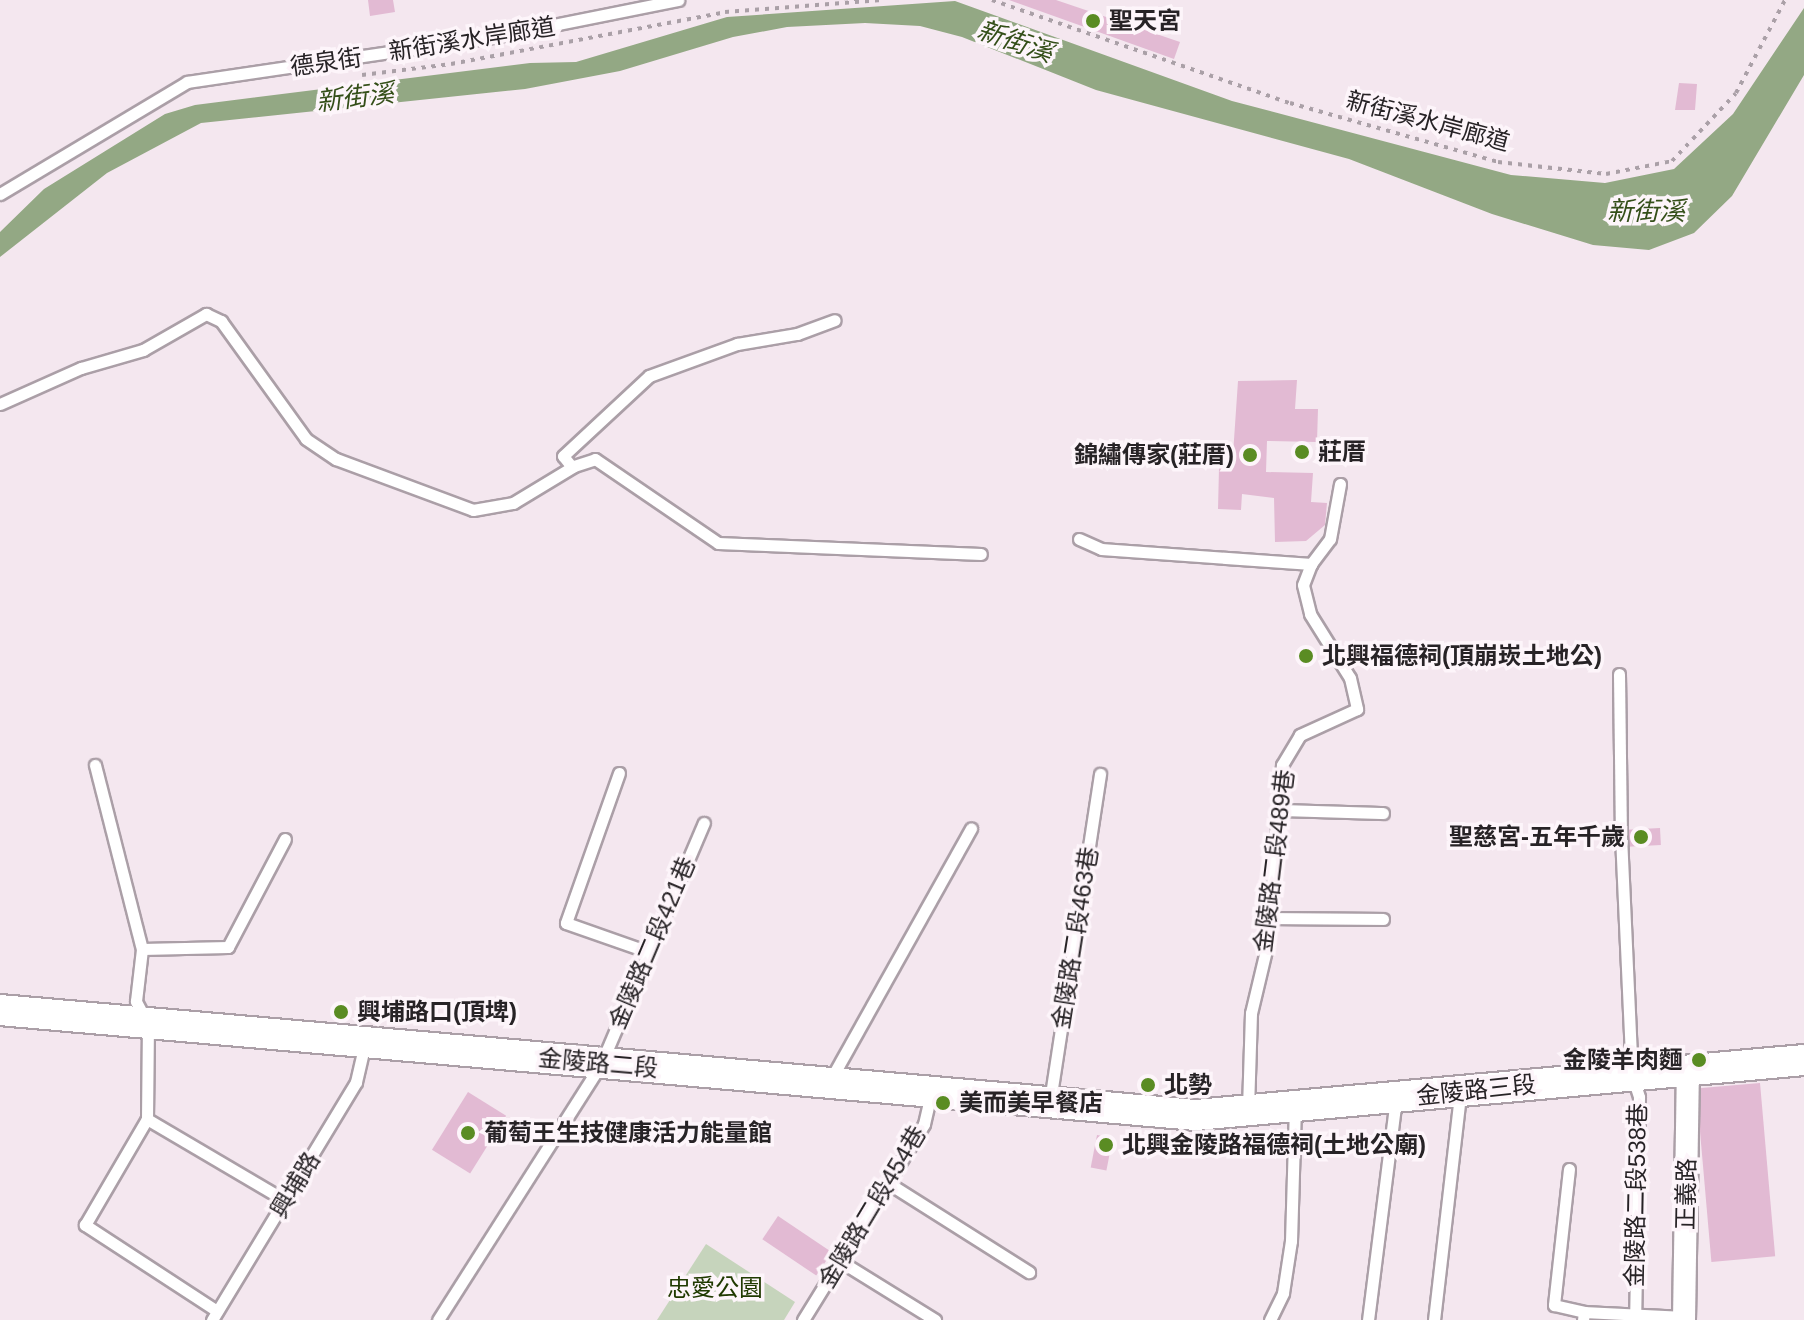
<!DOCTYPE html>
<meta charset="utf-8">
<style>
body{margin:0}
#map{position:relative;width:1804px;height:1320px;overflow:hidden;background:#f4e7ef;font-family:Arial,"Noto Sans TC",sans-serif}
div>[style]{position:absolute}
.green>*{inset:0;background:#c6d4bc}
.water>*{inset:0;background:#93a884}
.building>*{inset:0;background:#e2bad3;transform-origin:0 0}
.path>*{height:4px;margin-top:-2px;transform-origin:0;background:repeating-linear-gradient(90deg,#aaa0a7 0 4px,transparent 0 10px)}
.roads{filter:drop-shadow(2px 0 #ab9fa7) drop-shadow(-2px 0 #ab9fa7) drop-shadow(0 2px #ab9fa7) drop-shadow(0 -2px #ab9fa7)}
.lane>*{height:11px;margin:-5.5px;padding:0 5.5px;transform-origin:5.5px;border-radius:5.5px;background:#fff}
.street>*{height:22px;margin:-11px;padding:0 11px;transform-origin:11px;border-radius:11px;background:#fff}
.secondary>*{height:30px;margin:-15px;padding:0 15px;transform-origin:15px;border-radius:15px;background:#fff}
.dots>*{width:22px;height:22px;translate:-50% -50%;box-sizing:border-box;border:4px solid #fdf5fa;border-radius:50%}
span{translate:-50% -50%;white-space:nowrap;text-align:center;line-height:1.15;-webkit-text-stroke:7px #fdf5fa;paint-order:stroke}
.poi-label{font-size:24px;color:#272326;font-weight:700}
.left{translate:0 -50%;text-align:left}
.right{translate:-100% -50%;text-align:right}
.street-label{font-size:24px;color:#272326}
.park-label{font-size:24px;color:#203a01}
.water-label{font-size:26px;color:#344f19;font-style:italic}
</style>
<div id="map">
<div class="green">
<div style="clip-path:polygon(706px 1244px,795px 1302px,784px 1320px,657px 1320px)"></div>
</div>
<div class="water">
<div style="clip-path:polygon(955px 1px,1232px 101px,1511px 175px,1605px 183px,1674px 169px,1733px 114px,1804px 8px,1804px 75px,1732px 196px,1694px 233px,1649px 250px,1593px 245px,1492px 214px,1349px 159px,1096px 90px,962px 37px,920px 26px,865px 23px,787px 27px,733px 37px,620px 71px,525px 89px,201px 123px,107px 173px,0 257px,0 232px,44px 189px,165px 114px,195px 105px,530px 63px,576px 62px,727px 17px)"></div>
</div>
<div class="building">
<div style="clip-path:polygon(368px 0,393px 0,395px 12px,370px 16px)"></div>
<div style="clip-path:polygon(1009px 0,1056px 0,1180px 42px,1174px 59px)"></div>
<div style="clip-path:polygon(1679px 83px,1697px 84px,1695px 110px,1675px 110px)"></div>
<div style="clip-path:polygon(1297px 380px,1295px 409px,1318px 409px,1317px 442px,1267px 441px,1266px 472px,1313px 473px,1311px 502px,1327px 503px,1325px 525px,1306px 541px,1275px 542px,1274px 498px,1242px 494px,1241px 510px,1218px 509px,1219px 468px,1232px 469px,1238px 381px)"></div>
<div style="left:1660px;top:828px;width:17px;height:38px;rotate:87deg"></div>
<div style="left:1760px;top:1083px;width:174px;height:64px;rotate:85deg"></div>
<div style="left:468px;top:1092px;width:45px;height:68px;rotate:32deg"></div>
<div style="left:1097px;top:1135px;width:16px;height:33px;rotate:11deg"></div>
<div style="left:778px;top:1216px;width:65px;height:28px;rotate:34deg"></div>
</div>
<div class="path">
<div style="left:992px;top:0;width:315px;rotate:19.1deg"></div>
<div style="left:1290px;top:103px;width:216px;rotate:15.8deg"></div>
<div style="left:1498px;top:162px;width:109px;rotate:6.3deg"></div>
<div style="left:1606px;top:174px;width:67px;rotate:-11.1deg"></div>
<div style="left:1672px;top:161px;width:93px;rotate:-46.7deg"></div>
<div style="left:1736px;top:93px;width:105px;rotate:-62.2deg"></div>
<div style="left:362px;top:75px;width:90px;rotate:-7deg"></div>
<div style="left:451px;top:64px;width:279px;rotate:-10.7deg"></div>
<div style="left:725px;top:12px;width:157px;rotate:-4.4deg"></div>
</div>
<div class="roads">
<div class="lane">
<div style="left:0;top:194px;width:218px;rotate:-30.9deg"></div>
<div style="left:187px;top:82px;width:309px;rotate:-8.4deg"></div>
<div style="left:493px;top:37px;width:189px;rotate:-11.3deg"></div>
<div style="left:0;top:404px;width:89px;rotate:-24deg"></div>
<div style="left:81px;top:368px;width:65px;rotate:-16.2deg"></div>
<div style="left:143px;top:350px;width:73px;rotate:-29.7deg"></div>
<div style="left:206px;top:314px;width:17px;rotate:25deg"></div>
<div style="left:221px;top:321px;width:145px;rotate:54.2deg"></div>
<div style="left:306px;top:439px;width:36px;rotate:34deg"></div>
<div style="left:336px;top:459px;width:146px;rotate:20.4deg"></div>
<div style="left:473px;top:510px;width:41px;rotate:-9.9deg"></div>
<div style="left:513px;top:503px;width:71px;rotate:-31.2deg"></div>
<div style="left:574px;top:466px;width:22px;rotate:-18deg"></div>
<div style="left:595px;top:459px;width:149px;rotate:34.3deg"></div>
<div style="left:718px;top:543px;width:263px;rotate:2.4deg"></div>
<div style="left:572px;top:467px;width:14px;rotate:-129deg"></div>
<div style="left:563px;top:456px;width:117px;rotate:-42.9deg"></div>
<div style="left:649px;top:376px;width:94px;rotate:-20deg"></div>
<div style="left:737px;top:344px;width:61px;rotate:-9.5deg"></div>
<div style="left:797px;top:334px;width:40px;rotate:-20.2deg"></div>
<div style="left:1079px;top:539px;width:24px;rotate:24deg"></div>
<div style="left:1101px;top:549px;width:211px;rotate:4.1deg"></div>
<div style="left:1311px;top:564px;width:22px;rotate:111deg"></div>
<div style="left:1303px;top:585px;width:30px;rotate:76deg"></div>
<div style="left:1310px;top:614px;width:75px;rotate:58deg"></div>
<div style="left:1350px;top:678px;width:32px;rotate:77deg"></div>
<div style="left:1357px;top:709px;width:63px;rotate:155.5deg"></div>
<div style="left:1300px;top:735px;width:35px;rotate:121deg"></div>
<div style="left:1282px;top:765px;width:182px;rotate:94.7deg"></div>
<div style="left:1267px;top:946px;width:69px;rotate:103.4deg"></div>
<div style="left:1251px;top:1013px;width:94px;rotate:91.8deg"></div>
<div style="left:1311px;top:564px;width:31px;rotate:-53deg"></div>
<div style="left:1330px;top:539px;width:56px;rotate:-79.7deg"></div>
<div style="left:1619px;top:674px;width:162px;rotate:89.3deg"></div>
<div style="left:1621px;top:836px;width:239px;rotate:87.4deg"></div>
<div style="left:1632px;top:1075px;width:23px;rotate:72deg"></div>
<div style="left:1639px;top:1097px;width:220px;rotate:91deg"></div>
<div style="left:95px;top:765px;width:190px;rotate:75.7deg"></div>
<div style="left:619px;top:773px;width:159px;rotate:109.5deg"></div>
<div style="left:566px;top:923px;width:85px;rotate:19.3deg"></div>
<div style="left:1279px;top:810px;width:104px;rotate:1.7deg"></div>
<div style="left:1270px;top:918px;width:113px;rotate:0.5deg"></div>
<div style="left:831px;top:1079px;width:287px;rotate:-60.8deg"></div>
<div style="left:1050px;top:1101px;width:331px;rotate:-81.3deg"></div>
<div style="left:147px;top:1119px;width:161px;rotate:30.5deg"></div>
<div style="left:1569px;top:1169px;width:137px;rotate:96.3deg"></div>
<div style="left:1554px;top:1305px;width:31px;rotate:13deg"></div>
<div style="left:1584px;top:1312px;width:8px;rotate:97deg"></div>
<div style="left:888px;top:1183px;width:167px;rotate:32.3deg"></div>
<div style="left:840px;top:1261px;width:112px;rotate:31.8deg"></div>
<div style="left:217px;top:1311px;width:158px;rotate:-146.9deg"></div>
<div style="left:85px;top:1225px;width:123px;rotate:-59.7deg"></div>
<div style="left:147px;top:1119px;width:95px;rotate:-89.4deg"></div>
<div style="left:148px;top:1024px;width:26px;rotate:-118deg"></div>
<div style="left:136px;top:1001px;width:52px;rotate:-83.4deg"></div>
<div style="left:142px;top:949px;width:86px;rotate:-1.3deg"></div>
<div style="left:228px;top:947px;width:122px;rotate:-62.2deg"></div>
<div style="left:1584px;top:1312px;width:100px;rotate:2.9deg"></div>
<div style="left:212px;top:1320px;width:278px;rotate:-58.8deg"></div>
<div style="left:356px;top:1082px;width:40px;rotate:-77deg"></div>
<div style="left:438px;top:1320px;width:303px;rotate:-57.5deg"></div>
<div style="left:601px;top:1064px;width:262px;rotate:-66.9deg"></div>
<div style="left:803px;top:1320px;width:230px;rotate:-58.3deg"></div>
<div style="left:924px;top:1124px;width:31px;rotate:-77deg"></div>
<div style="left:1270px;top:1320px;width:30px;rotate:-64deg"></div>
<div style="left:1283px;top:1293px;width:53px;rotate:-81.3deg"></div>
<div style="left:1291px;top:1241px;width:132px;rotate:-88.3deg"></div>
<div style="left:1368px;top:1320px;width:224px;rotate:-82.8deg"></div>
<div style="left:1434px;top:1320px;width:227px;rotate:-83.4deg"></div>
</div>
<div class="street">
<div style="left:1684px;top:1320px;width:251px;rotate:-89.1deg"></div>
</div>
<div class="secondary">
<div style="left:0;top:1010px;width:1201px;rotate:5.02deg"></div>
<div style="left:1196px;top:1115px;width:610px;rotate:-5.17deg"></div>
</div>
</div>
<div class="dots">
<div style="left:1093px;top:21px;background:#5a8c23"></div>
<div style="left:1302px;top:452px;background:#5a8c23"></div>
<div style="left:1250px;top:455px;background:#5a8c23"></div>
<div style="left:1306px;top:656px;background:#5a8c23"></div>
<div style="left:1641px;top:837px;background:#5a8c23"></div>
<div style="left:341px;top:1012px;background:#5a8c23"></div>
<div style="left:1699px;top:1060px;background:#5a8c23"></div>
<div style="left:1148px;top:1085px;background:#5a8c23"></div>
<div style="left:943px;top:1103px;background:#5a8c23"></div>
<div style="left:468px;top:1133px;background:#5a8c23"></div>
<div style="left:1106px;top:1145px;background:#5a8c23"></div>
</div>
<div class="poi-label">
<span class="left" style="left:1109px;top:21px">聖天宮</span>
<span class="left" style="left:1318px;top:452px">莊厝</span>
<span class="right" style="left:1234px;top:455px">錦繡傳家(莊厝)</span>
<span class="left" style="left:1322px;top:656px">北興福德祠(頂崩崁土地公)</span>
<span class="right" style="left:1625px;top:837px">聖慈宮-五年千歲</span>
<span class="left" style="left:357px;top:1012px">興埔路口(頂埤)</span>
<span class="right" style="left:1683px;top:1060px">金陵羊肉麵</span>
<span class="left" style="left:1164px;top:1085px">北勢</span>
<span class="left" style="left:959px;top:1103px">美而美早餐店</span>
<span class="left" style="left:484px;top:1133px">葡萄王生技健康活力能量館</span>
<span class="left" style="left:1122px;top:1145px">北興金陵路福德祠(土地公廟)</span>
</div>
<div class="street-label">
<span style="left:472px;top:39px;rotate:-9deg">新街溪水岸廊道</span>
<span style="left:326px;top:62px;rotate:-8deg">德泉街</span>
<span style="left:1428px;top:121px;rotate:15deg">新街溪水岸廊道</span>
<span style="left:1274px;top:861px;rotate:-83deg">金陵路二段489巷</span>
<span style="left:1075px;top:938px;rotate:-81deg">金陵路二段463巷</span>
<span style="left:652px;top:943px;rotate:-67deg">金陵路二段421巷</span>
<span style="left:598px;top:1063px;rotate:5deg">金陵路二段</span>
<span style="left:1476px;top:1090px;rotate:-6deg">金陵路三段</span>
<span style="left:295px;top:1185px;rotate:-59deg">興埔路</span>
<span style="left:1686px;top:1194px;rotate:-89deg">正義路</span>
<span style="left:1636px;top:1195px;rotate:-89deg">金陵路二段538巷</span>
<span style="left:872px;top:1207px;rotate:-59deg">金陵路二段454巷</span>
</div>
<div class="park-label">
<span style="left:715px;top:1288px">忠愛公園</span>
</div>
<div class="water-label">
<span style="left:1015px;top:42px;rotate:19deg">新街溪</span>
<span style="left:355px;top:98px;rotate:-7deg">新街溪</span>
<span style="left:1646px;top:212px">新街溪</span>
</div>
</div>
